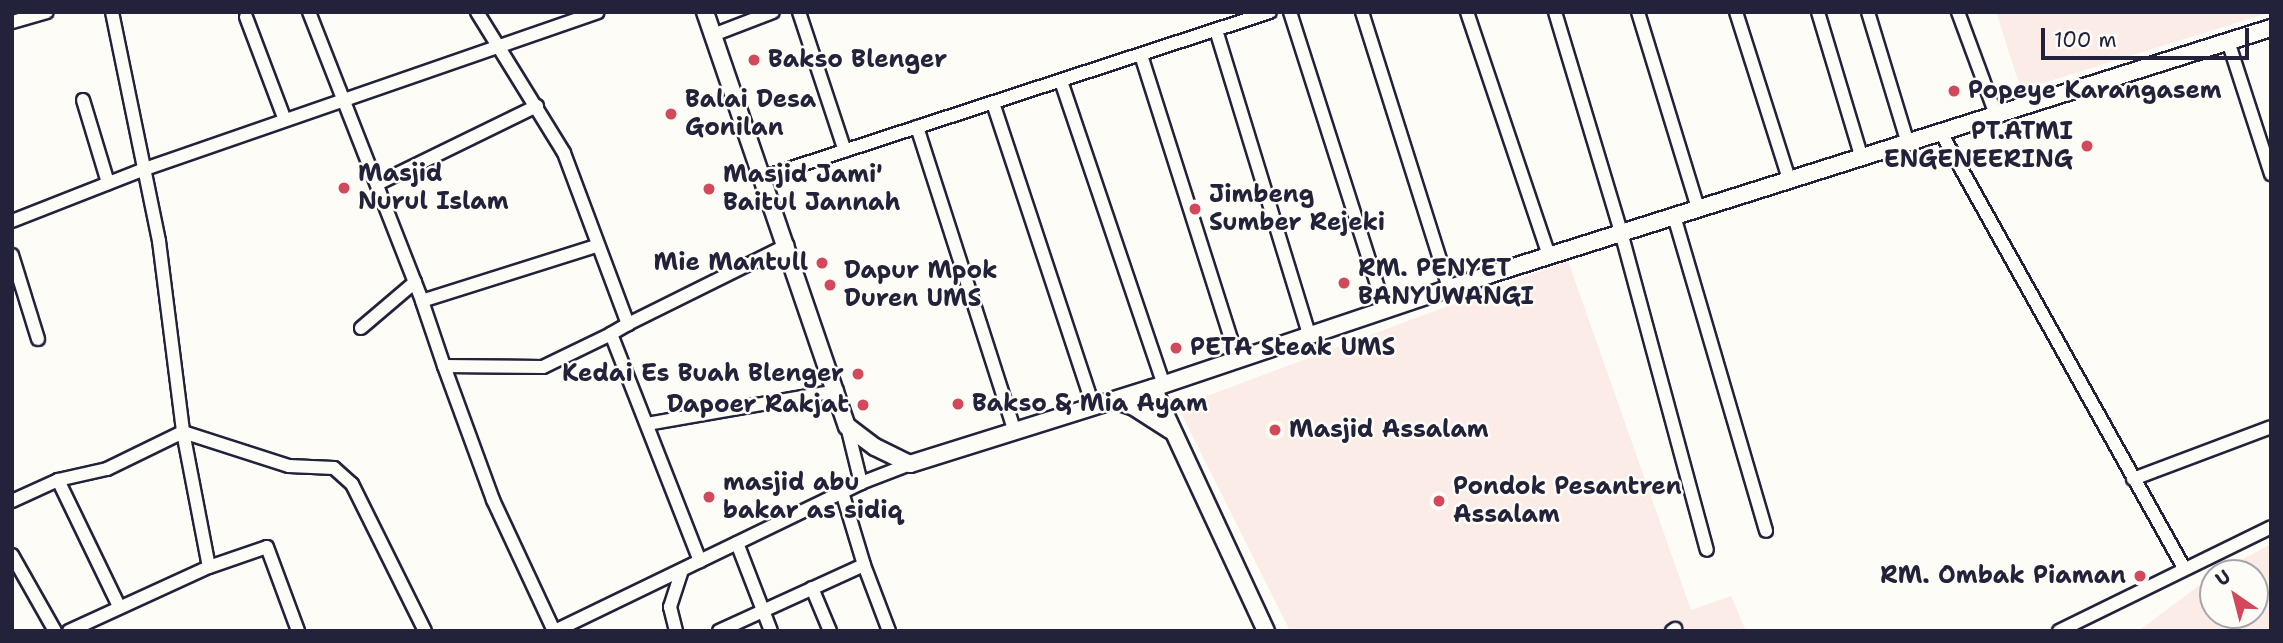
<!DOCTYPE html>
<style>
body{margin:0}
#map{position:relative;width:2283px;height:643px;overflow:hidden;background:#fdfcf7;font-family:"Shantell Sans",sans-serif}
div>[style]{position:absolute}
.built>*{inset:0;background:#fbece7}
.roads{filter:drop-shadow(2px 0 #22223b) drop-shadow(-2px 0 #22223b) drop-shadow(0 2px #22223b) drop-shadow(0 -2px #22223b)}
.street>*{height:12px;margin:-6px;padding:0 6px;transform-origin:6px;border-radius:6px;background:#fdfcf7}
.secondary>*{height:16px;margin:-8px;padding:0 8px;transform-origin:8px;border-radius:8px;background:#fdfcf7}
.dots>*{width:19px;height:19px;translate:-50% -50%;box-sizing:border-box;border:4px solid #fdfcf7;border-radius:50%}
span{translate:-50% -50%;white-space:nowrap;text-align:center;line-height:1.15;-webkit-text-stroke:5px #fdfcf7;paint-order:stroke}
.poi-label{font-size:24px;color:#22223b;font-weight:700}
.left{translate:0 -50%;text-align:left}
.right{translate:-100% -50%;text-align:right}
.frame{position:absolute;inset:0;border:14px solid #22223b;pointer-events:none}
.north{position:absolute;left:2199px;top:559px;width:70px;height:70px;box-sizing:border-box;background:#fdfcf7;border:2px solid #a5a5ac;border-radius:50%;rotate:325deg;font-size:19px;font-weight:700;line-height:28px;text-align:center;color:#22223b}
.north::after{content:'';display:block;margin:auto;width:24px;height:32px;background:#d1495b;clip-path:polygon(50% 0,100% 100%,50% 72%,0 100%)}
.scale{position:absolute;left:2041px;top:28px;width:208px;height:32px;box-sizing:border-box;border:4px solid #22223b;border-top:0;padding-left:9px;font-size:21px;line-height:24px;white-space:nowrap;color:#22223b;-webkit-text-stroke:5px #fdfcf7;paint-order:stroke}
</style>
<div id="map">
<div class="built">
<div style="clip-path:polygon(1996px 12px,2271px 12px,2021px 90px)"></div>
<div style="clip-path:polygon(1568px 261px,1691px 610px,1731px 596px,1746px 631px,1290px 631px,1178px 407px)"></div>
<div style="clip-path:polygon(2271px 544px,2271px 631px,2138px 631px,2213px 575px,2213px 615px,2255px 615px,2255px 573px,2217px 573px)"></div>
</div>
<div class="roads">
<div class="street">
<div style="left:112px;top:12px;width:234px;rotate:78.4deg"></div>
<div style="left:159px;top:241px;width:193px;rotate:82.8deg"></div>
<div style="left:183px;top:432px;width:137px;rotate:79.1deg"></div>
<div style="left:309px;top:12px;width:310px;rotate:68.6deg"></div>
<div style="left:477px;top:12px;width:166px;rotate:58.3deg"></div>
<div style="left:564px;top:153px;width:183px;rotate:69.5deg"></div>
<div style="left:628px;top:324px;width:20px;rotate:150deg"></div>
<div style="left:611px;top:334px;width:244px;rotate:68.6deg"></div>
<div style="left:799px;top:12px;width:146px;rotate:71.7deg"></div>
<div style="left:1290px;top:12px;width:312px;rotate:72.3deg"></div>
<div style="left:1362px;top:12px;width:289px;rotate:72.5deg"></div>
<div style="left:1467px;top:12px;width:256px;rotate:71.4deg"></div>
<div style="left:1555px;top:12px;width:230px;rotate:73.3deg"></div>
<div style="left:1621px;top:232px;width:329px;rotate:74.9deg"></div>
<div style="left:1638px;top:12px;width:205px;rotate:73deg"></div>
<div style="left:1736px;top:12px;width:175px;rotate:72.4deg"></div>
<div style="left:1818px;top:12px;width:149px;rotate:73.3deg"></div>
<div style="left:1868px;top:12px;width:134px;rotate:73.1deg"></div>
<div style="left:1958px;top:12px;width:107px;rotate:69.7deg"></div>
<div style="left:246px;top:17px;width:110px;rotate:69.3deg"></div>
<div style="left:12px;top:22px;width:36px;rotate:-16deg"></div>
<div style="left:1216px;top:30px;width:319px;rotate:73deg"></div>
<div style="left:713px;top:35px;width:64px;rotate:-21deg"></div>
<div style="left:2228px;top:41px;width:140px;rotate:72.1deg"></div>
<div style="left:1141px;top:55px;width:321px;rotate:72.4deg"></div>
<div style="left:1061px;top:81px;width:321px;rotate:71.3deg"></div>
<div style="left:83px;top:100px;width:87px;rotate:73.2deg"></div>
<div style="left:993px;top:103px;width:319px;rotate:71.7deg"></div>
<div style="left:917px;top:127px;width:320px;rotate:72.2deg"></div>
<div style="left:1940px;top:131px;width:501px;rotate:60.82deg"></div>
<div style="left:764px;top:177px;width:532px;rotate:-18.06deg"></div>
<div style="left:377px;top:184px;width:178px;rotate:-26deg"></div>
<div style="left:1674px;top:216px;width:328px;rotate:73.7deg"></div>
<div style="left:12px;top:221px;width:140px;rotate:-21.4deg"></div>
<div style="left:142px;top:170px;width:482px;rotate:-19.1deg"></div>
<div style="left:596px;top:246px;width:182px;rotate:162.5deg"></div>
<div style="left:422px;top:301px;width:69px;rotate:71.3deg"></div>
<div style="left:444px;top:366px;width:99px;rotate:0.6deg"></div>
<div style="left:543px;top:367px;width:76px;rotate:-25.9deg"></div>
<div style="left:12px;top:255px;width:88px;rotate:72.8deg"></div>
<div style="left:628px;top:324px;width:178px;rotate:-26.4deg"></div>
<div style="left:361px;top:328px;width:71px;rotate:-40.4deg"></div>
<div style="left:444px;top:366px;width:143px;rotate:69.9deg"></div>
<div style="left:493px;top:500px;width:145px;rotate:65deg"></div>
<div style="left:647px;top:424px;width:193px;rotate:-9.9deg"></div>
<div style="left:847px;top:426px;width:59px;rotate:76.2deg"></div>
<div style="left:2133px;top:479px;width:147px;rotate:-20.6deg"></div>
<div style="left:58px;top:480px;width:140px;rotate:64.2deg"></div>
<div style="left:842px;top:492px;width:76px;rotate:73.2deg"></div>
<div style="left:12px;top:501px;width:51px;rotate:-24.5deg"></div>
<div style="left:58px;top:480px;width:50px;rotate:-12.7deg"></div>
<div style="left:107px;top:469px;width:85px;rotate:-26deg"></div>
<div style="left:183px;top:432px;width:111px;rotate:17.8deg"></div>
<div style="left:289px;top:466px;width:45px;rotate:2.5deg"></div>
<div style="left:334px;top:468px;width:24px;rotate:42deg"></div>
<div style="left:352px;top:484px;width:164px;rotate:63.6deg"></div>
<div style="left:737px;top:543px;width:94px;rotate:68.9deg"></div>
<div style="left:12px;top:555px;width:87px;rotate:60.5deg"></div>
<div style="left:812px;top:588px;width:47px;rotate:67.3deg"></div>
<div style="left:69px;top:631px;width:154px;rotate:-24.6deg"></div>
<div style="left:209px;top:567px;width:61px;rotate:-19deg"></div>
<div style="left:267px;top:547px;width:90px;rotate:69.7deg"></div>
<div style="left:555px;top:631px;width:340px;rotate:-25.8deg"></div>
<div style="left:861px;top:483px;width:53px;rotate:-21.2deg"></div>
<div style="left:676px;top:631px;width:25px;rotate:-104deg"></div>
<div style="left:670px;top:607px;width:38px;rotate:-72deg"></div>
<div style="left:719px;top:631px;width:159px;rotate:-24.5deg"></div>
<div style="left:864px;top:565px;width:71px;rotate:69.3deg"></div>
<div style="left:1672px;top:631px;width:4px;rotate:-34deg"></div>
<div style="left:2059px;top:631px;width:236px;rotate:-26.1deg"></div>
</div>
<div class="secondary">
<div style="left:705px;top:12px;width:438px;rotate:71.1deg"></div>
<div style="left:847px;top:426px;width:35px;rotate:37deg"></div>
<div style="left:875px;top:447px;width:39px;rotate:26deg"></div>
<div style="left:910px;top:464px;width:255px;rotate:-17.4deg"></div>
<div style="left:1113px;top:400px;width:22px;rotate:18deg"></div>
<div style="left:1134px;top:407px;width:43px;rotate:32.6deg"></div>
<div style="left:1266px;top:631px;width:268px;rotate:-114.9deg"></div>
<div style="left:1153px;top:388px;width:354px;rotate:-18.6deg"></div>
<div style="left:1488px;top:275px;width:821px;rotate:-17.51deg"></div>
</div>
</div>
<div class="dots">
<div style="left:754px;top:60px;background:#d1495b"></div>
<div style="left:1954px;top:91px;background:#d1495b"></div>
<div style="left:671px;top:114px;background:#d1495b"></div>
<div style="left:2087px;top:146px;background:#d1495b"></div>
<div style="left:344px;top:188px;background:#d1495b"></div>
<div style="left:709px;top:189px;background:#d1495b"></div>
<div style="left:1195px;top:209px;background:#d1495b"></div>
<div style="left:822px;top:263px;background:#d1495b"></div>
<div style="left:1344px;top:283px;background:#d1495b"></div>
<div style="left:830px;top:285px;background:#d1495b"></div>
<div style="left:1176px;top:348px;background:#d1495b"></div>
<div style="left:858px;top:374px;background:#d1495b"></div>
<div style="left:958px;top:404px;background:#d1495b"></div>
<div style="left:863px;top:405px;background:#d1495b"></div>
<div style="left:1275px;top:430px;background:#d1495b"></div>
<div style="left:709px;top:497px;background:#d1495b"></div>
<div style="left:1439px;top:501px;background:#d1495b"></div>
<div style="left:2140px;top:576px;background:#d1495b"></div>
</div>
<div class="poi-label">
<span class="left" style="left:768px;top:60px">Bakso Blenger</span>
<span class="left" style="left:1968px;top:91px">Popeye Karangasem</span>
<span class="left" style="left:685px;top:114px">Balai Desa<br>Gonilan</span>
<span class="right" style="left:2073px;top:146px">PT.ATMI<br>ENGENEERING</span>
<span class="left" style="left:358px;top:188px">Masjid<br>Nurul Islam</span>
<span class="left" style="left:723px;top:189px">Masjid Jami'<br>Baitul Jannah</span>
<span class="left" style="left:1209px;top:209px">Jimbeng<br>Sumber Rejeki</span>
<span class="right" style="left:808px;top:263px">Mie Mantull</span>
<span class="left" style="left:1358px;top:283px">RM. PENYET<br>BANYUWANGI</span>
<span class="left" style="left:844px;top:285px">Dapur Mpok<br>Duren UMS</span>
<span class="left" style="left:1190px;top:348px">PETA Steak UMS</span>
<span class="right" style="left:844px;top:374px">Kedai Es Buah Blenger</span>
<span class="left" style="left:972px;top:404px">Bakso &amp; Mia Ayam</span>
<span class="right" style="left:849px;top:405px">Dapoer Rakjat</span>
<span class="left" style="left:1289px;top:430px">Masjid Assalam</span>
<span class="left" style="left:723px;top:497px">masjid abu<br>bakar as sidiq</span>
<span class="left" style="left:1453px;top:501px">Pondok Pesantren<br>Assalam</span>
<span class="right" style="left:2126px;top:576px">RM. Ombak Piaman</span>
</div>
<div class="frame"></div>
<div class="north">U</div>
<div class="scale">100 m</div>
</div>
